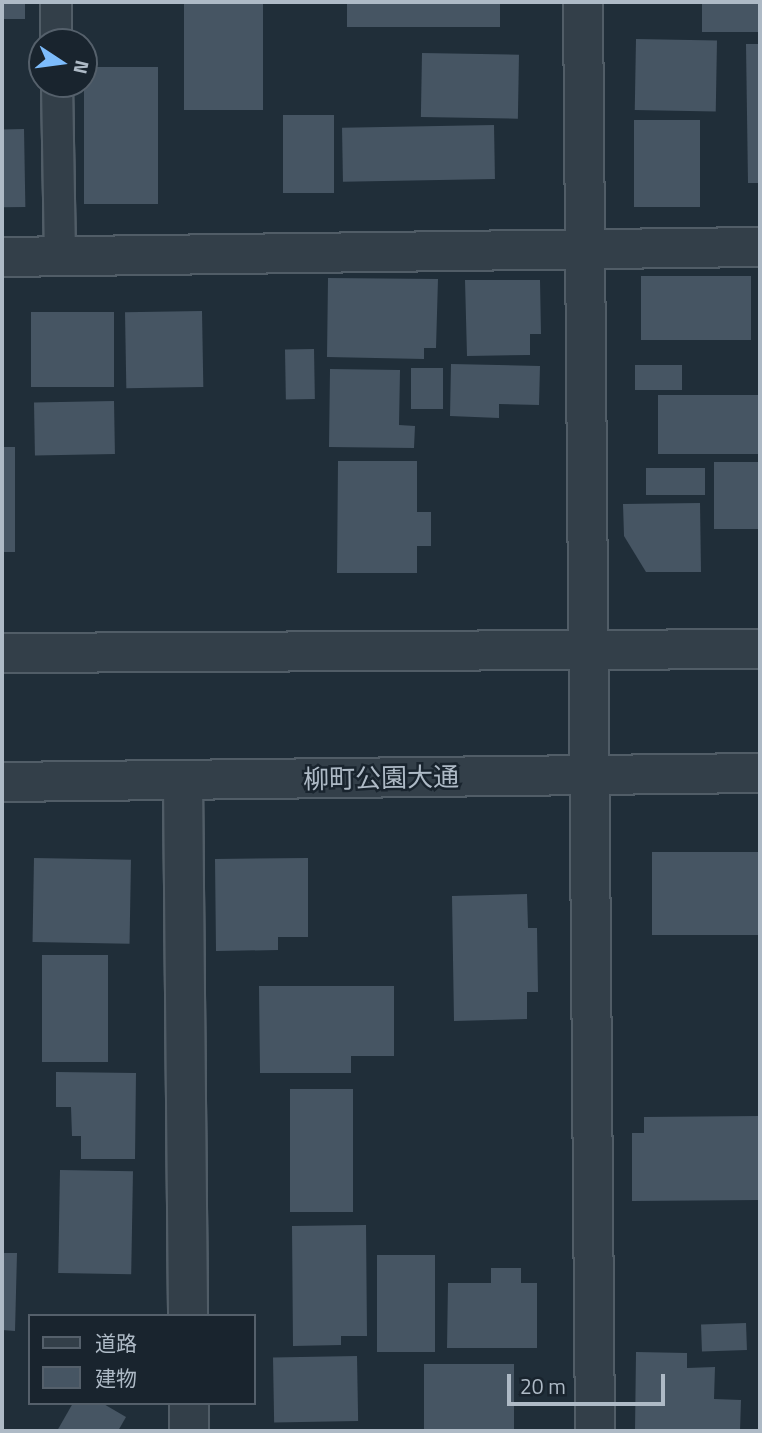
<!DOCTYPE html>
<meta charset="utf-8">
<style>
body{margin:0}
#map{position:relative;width:762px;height:1433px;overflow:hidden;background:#202e39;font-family:"Titillium Web","Noto Sans JP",sans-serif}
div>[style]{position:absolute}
.building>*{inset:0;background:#465563;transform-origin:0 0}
.roads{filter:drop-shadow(2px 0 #515d67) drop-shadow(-2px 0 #515d67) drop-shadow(0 2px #515d67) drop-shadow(0 -2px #515d67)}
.service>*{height:30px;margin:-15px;padding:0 15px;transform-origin:15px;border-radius:15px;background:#333f49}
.minor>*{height:38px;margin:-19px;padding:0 19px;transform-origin:19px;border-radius:19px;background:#333f49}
.tertiary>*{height:38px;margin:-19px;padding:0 19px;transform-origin:19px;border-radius:19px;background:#333f49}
span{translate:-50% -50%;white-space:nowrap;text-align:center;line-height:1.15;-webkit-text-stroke:5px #19242e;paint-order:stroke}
.street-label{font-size:26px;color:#aebac6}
.frame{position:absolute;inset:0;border:4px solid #aebac6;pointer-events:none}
.legend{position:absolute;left:28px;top:1314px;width:228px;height:91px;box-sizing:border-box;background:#19242e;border:2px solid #55606b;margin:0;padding:9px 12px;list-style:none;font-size:21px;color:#aebac6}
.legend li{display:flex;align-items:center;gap:14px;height:35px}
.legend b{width:35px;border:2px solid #55606b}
.north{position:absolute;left:28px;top:28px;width:70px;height:70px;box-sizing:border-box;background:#19242e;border:2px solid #55606b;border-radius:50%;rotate:103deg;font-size:19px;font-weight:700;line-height:28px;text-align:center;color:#aebac6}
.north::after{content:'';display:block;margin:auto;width:24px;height:32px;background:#7dbcfc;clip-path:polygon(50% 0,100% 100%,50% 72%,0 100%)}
.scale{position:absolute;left:507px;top:1374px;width:158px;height:32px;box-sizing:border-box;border:4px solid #aebac6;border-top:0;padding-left:9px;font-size:21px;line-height:24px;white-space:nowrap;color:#aebac6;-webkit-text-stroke:5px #19242e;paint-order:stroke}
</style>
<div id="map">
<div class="building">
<div style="left:2px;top:2px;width:23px;height:17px"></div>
<div style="left:184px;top:2px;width:79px;height:108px"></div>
<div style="left:347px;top:2px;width:153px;height:25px"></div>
<div style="left:702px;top:2px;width:58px;height:30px"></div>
<div style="left:636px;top:39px;width:81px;height:71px;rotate:1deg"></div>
<div style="clip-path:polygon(746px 44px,760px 44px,760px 183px,748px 183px)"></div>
<div style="left:422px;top:53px;width:97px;height:64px;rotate:1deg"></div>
<div style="left:84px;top:67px;width:74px;height:137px"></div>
<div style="left:283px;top:115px;width:51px;height:78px"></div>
<div style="left:634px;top:120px;width:66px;height:87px"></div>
<div style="left:494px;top:125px;width:54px;height:152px;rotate:89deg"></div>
<div style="left:24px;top:129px;width:78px;height:22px;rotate:89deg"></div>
<div style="left:751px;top:276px;width:64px;height:110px;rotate:90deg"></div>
<div style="clip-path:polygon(328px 278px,438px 279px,436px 348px,424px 348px,424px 359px,327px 357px)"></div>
<div style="clip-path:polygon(465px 280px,540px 280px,541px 334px,530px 334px,530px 355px,467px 356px)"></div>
<div style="left:202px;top:311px;width:76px;height:77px;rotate:89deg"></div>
<div style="left:31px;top:312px;width:83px;height:75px"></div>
<div style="left:314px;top:349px;width:50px;height:29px;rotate:89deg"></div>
<div style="clip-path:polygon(451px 364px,540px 366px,539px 405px,499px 404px,499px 418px,450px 416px)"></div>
<div style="left:635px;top:365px;width:47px;height:25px"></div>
<div style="left:411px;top:368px;width:32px;height:41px"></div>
<div style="clip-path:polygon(330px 369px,400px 370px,399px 425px,415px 426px,414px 448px,329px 447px)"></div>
<div style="left:760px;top:395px;width:59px;height:102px;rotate:90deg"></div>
<div style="left:114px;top:401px;width:53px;height:80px;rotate:89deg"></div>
<div style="left:2px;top:447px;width:13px;height:105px"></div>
<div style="clip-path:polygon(338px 461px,417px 461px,417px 512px,431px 512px,431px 546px,417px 546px,417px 573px,337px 573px)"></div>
<div style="left:760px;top:462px;width:67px;height:46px;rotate:90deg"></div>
<div style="left:646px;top:468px;width:59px;height:27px"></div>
<div style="clip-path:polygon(700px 503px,701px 572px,646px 572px,624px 536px,623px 504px)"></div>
<div style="left:760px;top:852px;width:83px;height:108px;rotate:90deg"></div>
<div style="left:34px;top:858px;width:97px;height:84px;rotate:1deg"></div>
<div style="clip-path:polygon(308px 858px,308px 937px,278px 937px,278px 950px,216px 951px,215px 859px)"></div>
<div style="clip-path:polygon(527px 894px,528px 928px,537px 928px,538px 992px,527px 992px,527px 1019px,454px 1021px,452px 896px)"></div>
<div style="left:108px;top:955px;width:107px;height:66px;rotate:90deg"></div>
<div style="clip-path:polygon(259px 986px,394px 986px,394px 1056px,351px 1056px,351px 1073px,260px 1073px)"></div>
<div style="clip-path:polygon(56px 1072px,136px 1073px,135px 1159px,81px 1159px,81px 1136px,72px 1136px,71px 1107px,56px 1107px)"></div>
<div style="left:290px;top:1089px;width:63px;height:123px"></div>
<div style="clip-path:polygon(760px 1116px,760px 1200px,632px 1201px,632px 1133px,644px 1133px,644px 1117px)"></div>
<div style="left:60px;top:1170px;width:73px;height:103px;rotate:1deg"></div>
<div style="clip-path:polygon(366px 1225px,367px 1336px,341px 1336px,341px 1345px,293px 1346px,292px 1226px)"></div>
<div style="clip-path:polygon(2px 1253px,17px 1253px,15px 1331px,2px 1330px)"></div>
<div style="left:377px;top:1255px;width:58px;height:97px"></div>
<div style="clip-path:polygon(491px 1268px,521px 1268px,521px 1283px,537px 1283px,537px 1348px,447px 1348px,448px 1283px,491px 1283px)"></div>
<div style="left:746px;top:1323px;width:27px;height:45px;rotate:88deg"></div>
<div style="clip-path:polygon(636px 1352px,687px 1353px,687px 1368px,715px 1367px,714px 1399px,741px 1400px,740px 1431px,635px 1431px)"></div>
<div style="left:357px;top:1356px;width:65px;height:84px;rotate:89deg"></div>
<div style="left:424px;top:1364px;width:90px;height:67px"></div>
<div style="clip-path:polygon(73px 1403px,102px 1403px,126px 1417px,118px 1431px,57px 1431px)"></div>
</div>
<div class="roads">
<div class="service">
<div style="left:56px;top:2px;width:40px;rotate:90deg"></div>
<div style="left:57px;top:84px;width:172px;rotate:89deg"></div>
</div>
<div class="minor">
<div style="left:583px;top:2px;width:1429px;rotate:89.52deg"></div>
<div style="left:2px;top:257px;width:758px;rotate:-0.76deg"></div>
<div style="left:183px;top:781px;width:535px;rotate:89.46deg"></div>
<div style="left:189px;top:1403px;width:28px;rotate:90deg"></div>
</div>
<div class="tertiary">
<div style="left:2px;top:653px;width:758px;rotate:-0.3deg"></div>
<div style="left:2px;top:782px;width:758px;rotate:-0.68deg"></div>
</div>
</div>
<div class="street-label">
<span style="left:381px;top:778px;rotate:-1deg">柳町公園大通</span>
</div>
<div class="frame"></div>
<ul class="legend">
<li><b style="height:9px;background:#333f49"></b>道路</li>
<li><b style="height:19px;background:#465563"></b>建物</li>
</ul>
<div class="north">N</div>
<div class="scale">20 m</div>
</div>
